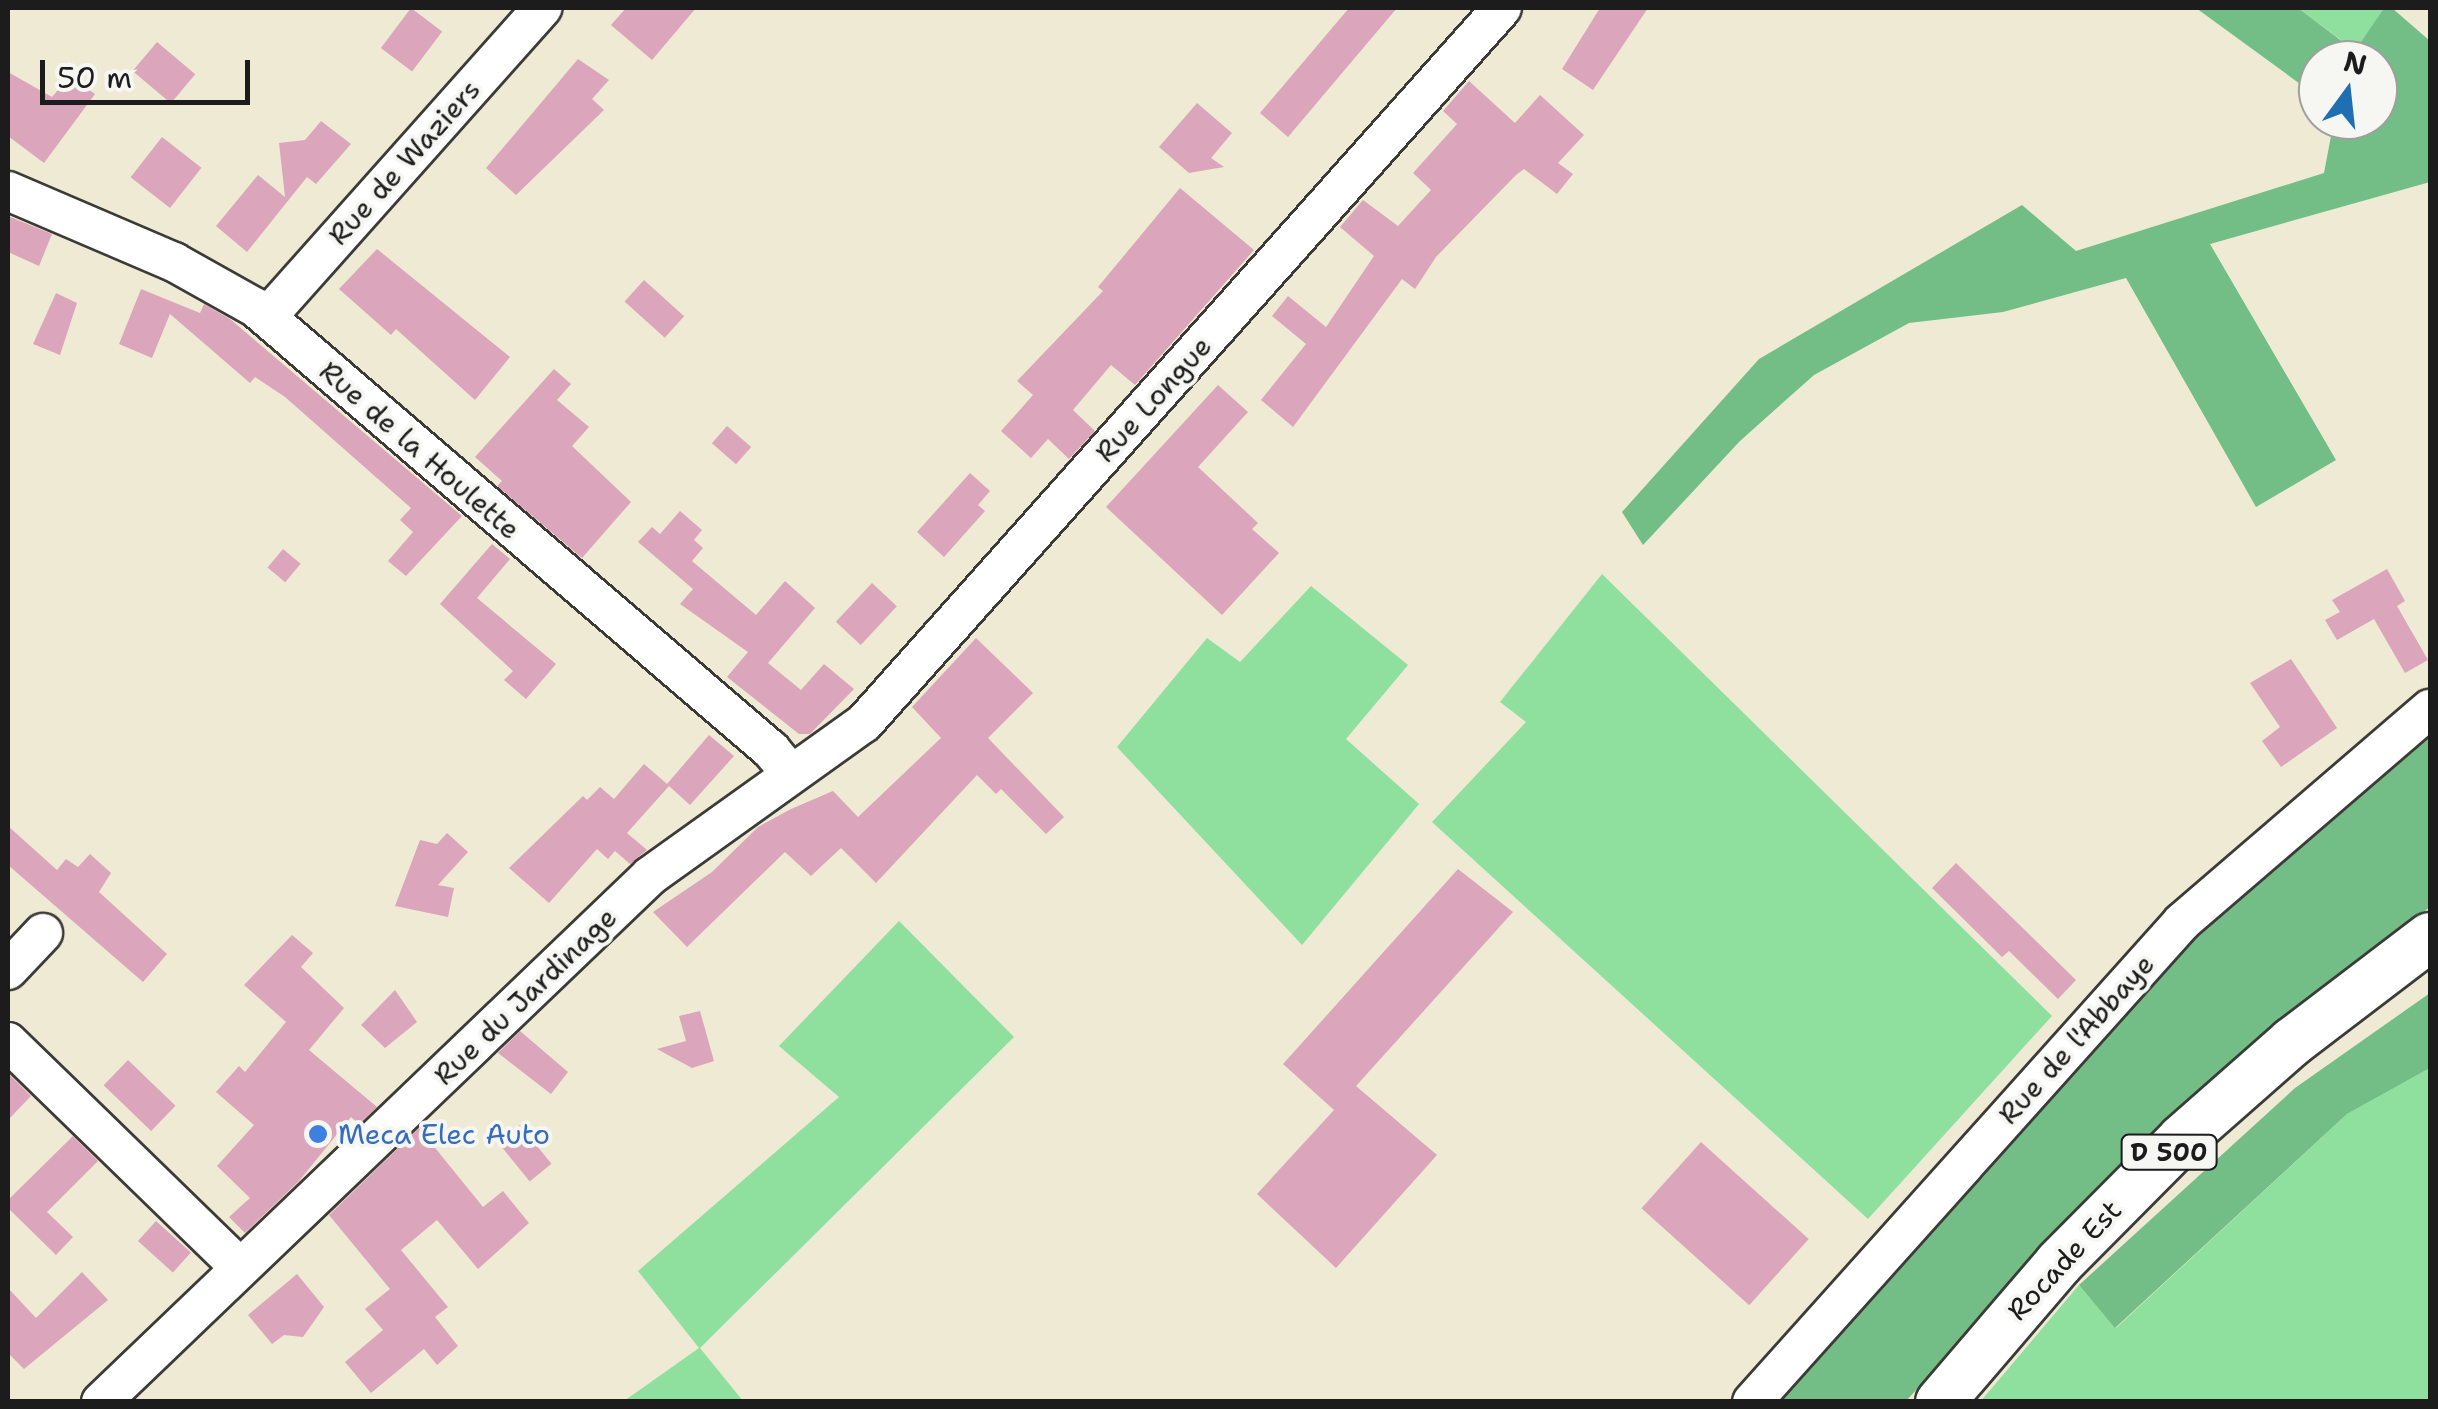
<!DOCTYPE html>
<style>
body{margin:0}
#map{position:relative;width:2438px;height:1409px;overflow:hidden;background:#eeead4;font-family:"Shantell Sans",sans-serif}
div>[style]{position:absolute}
.green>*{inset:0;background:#8fe09f}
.forest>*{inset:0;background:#73be86}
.building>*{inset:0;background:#dba6bb;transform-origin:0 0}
.roads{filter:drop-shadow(2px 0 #3c3b38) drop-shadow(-2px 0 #3c3b38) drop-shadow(0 2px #3c3b38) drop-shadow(0 -2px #3c3b38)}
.minor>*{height:38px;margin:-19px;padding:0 19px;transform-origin:19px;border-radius:19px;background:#fff}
.major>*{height:48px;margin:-24px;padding:0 24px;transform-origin:24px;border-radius:24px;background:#fff}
.dots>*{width:28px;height:28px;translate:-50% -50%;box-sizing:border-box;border:5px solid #f6f6f2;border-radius:50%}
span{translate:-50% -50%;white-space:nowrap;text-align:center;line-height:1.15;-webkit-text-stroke:8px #f6f6f2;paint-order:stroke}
.shield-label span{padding:2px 8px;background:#f6f6f2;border:2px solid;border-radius:8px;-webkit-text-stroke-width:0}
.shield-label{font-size:25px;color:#1c1c1c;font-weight:700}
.street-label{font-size:28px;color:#1c1c1c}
.shop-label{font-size:28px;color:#366cbe}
.left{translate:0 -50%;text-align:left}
.frame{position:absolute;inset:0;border:10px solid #1c1c1c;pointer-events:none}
.north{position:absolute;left:2298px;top:40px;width:100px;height:100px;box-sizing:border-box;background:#f6f6f2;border:2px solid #9f9f9c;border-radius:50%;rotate:15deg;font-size:28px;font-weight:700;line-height:40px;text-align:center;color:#1c1c1c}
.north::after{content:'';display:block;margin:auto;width:35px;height:45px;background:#1f6fb2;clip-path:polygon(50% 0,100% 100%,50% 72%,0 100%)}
.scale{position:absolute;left:40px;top:60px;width:210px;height:45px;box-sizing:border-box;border:5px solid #1c1c1c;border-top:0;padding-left:12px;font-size:30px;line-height:35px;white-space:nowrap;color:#1c1c1c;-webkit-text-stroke:8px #f6f6f2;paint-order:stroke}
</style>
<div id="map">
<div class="green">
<div style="clip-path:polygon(2298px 8px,2384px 8px,2356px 51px)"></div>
<div style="clip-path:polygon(1602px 574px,2052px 1016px,1868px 1219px,1432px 822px,1526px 722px,1500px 702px)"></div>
<div style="clip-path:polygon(1311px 586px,1408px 665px,1346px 739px,1419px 804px,1302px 945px,1117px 747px,1207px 638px,1240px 662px)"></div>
<div style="clip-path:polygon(899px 921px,1014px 1037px,700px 1348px,743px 1401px,624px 1401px,699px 1348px,638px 1271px,839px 1097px,779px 1046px)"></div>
<div style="clip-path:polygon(2430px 1068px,2430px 1401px,1980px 1402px,2079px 1285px,2116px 1328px,2347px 1114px)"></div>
</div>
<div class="forest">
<div style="clip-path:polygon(2196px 8px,2298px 8px,2355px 51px,2384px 8px,2392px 8px,2430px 41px,2430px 182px,2210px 244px,2336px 460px,2256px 507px,2126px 278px,2003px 312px,1909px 323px,1814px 375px,1740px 441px,1643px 545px,1622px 512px,1759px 359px,2022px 205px,2076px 251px,2324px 173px,2334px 120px,2378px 120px,2378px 60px,2318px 60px,2318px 97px)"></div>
<div style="clip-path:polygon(2430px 726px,2430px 907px,2355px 961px,2170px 1115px,1906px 1401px,1771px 1402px,2168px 953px)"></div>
<div style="clip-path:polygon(2430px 993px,2430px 1068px,2347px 1114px,2115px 1328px,2079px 1285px,2295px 1088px)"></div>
</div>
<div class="building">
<div style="left:411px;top:8px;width:39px;height:50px;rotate:37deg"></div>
<div style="clip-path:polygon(626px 8px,696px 8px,652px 60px,611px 25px)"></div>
<div style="clip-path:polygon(1349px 8px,1397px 8px,1288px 137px,1260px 113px)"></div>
<div style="clip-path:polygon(1600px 8px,1648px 8px,1593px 90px,1562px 69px)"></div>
<div style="left:157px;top:42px;width:50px;height:38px;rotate:40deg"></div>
<div style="clip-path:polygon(578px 59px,609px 80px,592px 99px,604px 110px,516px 195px,486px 168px)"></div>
<div style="clip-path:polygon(8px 72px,52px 97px,70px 76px,95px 94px,44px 163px,8px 136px)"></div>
<div style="clip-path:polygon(1469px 81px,1515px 123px,1540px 95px,1584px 135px,1558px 163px,1573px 174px,1557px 194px,1524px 169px,1516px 175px,1436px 257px,1415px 289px,1402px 279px,1293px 427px,1261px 400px,1306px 344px,1272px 316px,1288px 296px,1326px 327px,1374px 256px,1340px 227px,1363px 200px,1398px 226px,1431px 190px,1413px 173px,1457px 124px,1443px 111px)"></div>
<div style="clip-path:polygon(1197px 103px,1232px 133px,1211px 158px,1224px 167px,1189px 173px,1159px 147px)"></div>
<div style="clip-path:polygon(321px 121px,351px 144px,316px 184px,307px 177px,247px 252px,216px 226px,258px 175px,285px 197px,279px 143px,305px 140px)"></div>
<div style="left:162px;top:137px;width:50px;height:51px;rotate:38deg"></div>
<div style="clip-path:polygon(1180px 188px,1254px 250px,1135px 385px,1111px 365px,1073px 410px,1095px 431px,1069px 459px,1048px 439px,1031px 458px,1001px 431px,1033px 395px,1017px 381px,1103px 291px,1098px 287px)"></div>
<div style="clip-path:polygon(8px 216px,52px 234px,39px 266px,8px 252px)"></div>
<div style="clip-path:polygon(377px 249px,510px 357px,475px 400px,396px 329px,391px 335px,339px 289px)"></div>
<div style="left:644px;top:280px;width:54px;height:29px;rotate:42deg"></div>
<div style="clip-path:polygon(141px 289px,200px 313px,204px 304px,230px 319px,462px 516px,406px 576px,388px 561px,413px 532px,400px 520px,411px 508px,285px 397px,255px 377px,250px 383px,170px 314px,152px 358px,119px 344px)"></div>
<div style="clip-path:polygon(56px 293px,77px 303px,60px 355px,33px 344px)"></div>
<div style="clip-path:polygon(554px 369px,571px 384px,557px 400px,589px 427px,572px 446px,631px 502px,582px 558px,497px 486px,502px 481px,475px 457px)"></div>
<div style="clip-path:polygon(1218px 385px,1248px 412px,1198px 467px,1258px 523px,1252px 529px,1279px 553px,1222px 615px,1106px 507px)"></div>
<div style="left:727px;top:426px;width:32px;height:23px;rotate:41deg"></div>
<div style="clip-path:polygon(970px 473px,990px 491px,978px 505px,985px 511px,944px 557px,917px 532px)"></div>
<div style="clip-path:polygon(680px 511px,702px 530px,694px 540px,703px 548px,692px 561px,756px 615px,785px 581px,815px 608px,768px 663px,801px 690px,824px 664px,854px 689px,810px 734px,799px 734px,727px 677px,748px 652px,680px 604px,693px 589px,638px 542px,652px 527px,660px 534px)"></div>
<div style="clip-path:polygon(492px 544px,510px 559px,477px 598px,556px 664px,526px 699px,504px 680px,513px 671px,440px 604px)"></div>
<div style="left:283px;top:549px;width:23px;height:24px;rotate:40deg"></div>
<div style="clip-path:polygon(2387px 569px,2405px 601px,2397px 606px,2428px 660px,2405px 673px,2374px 619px,2337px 640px,2325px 620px,2340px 612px,2332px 600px)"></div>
<div style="left:872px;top:583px;width:34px;height:53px;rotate:43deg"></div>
<div style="clip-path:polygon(976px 638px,1033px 693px,988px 738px,1064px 817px,1046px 834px,1001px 789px,996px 794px,977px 775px,876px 883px,841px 848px,811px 876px,785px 852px,687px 947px,653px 912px,712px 872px,758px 827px,791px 809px,833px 791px,858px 817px,941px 738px,912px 707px)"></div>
<div style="clip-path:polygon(2291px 659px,2337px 728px,2281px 767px,2262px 741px,2280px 727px,2250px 683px)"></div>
<div style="clip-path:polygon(709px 735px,734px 756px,690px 805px,669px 786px,627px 833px,647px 850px,630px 864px,615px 851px,608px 859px,597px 849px,549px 903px,509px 868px,583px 796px,587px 800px,600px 787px,614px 799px,644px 764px,667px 784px)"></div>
<div style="clip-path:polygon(8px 826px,57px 870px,66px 859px,78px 867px,90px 854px,111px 873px,99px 892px,167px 954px,143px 982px,8px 865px)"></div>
<div style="clip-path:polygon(447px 833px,468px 852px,438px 885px,454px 888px,448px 917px,395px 906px,420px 840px,437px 844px)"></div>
<div style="clip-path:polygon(1956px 863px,2076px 980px,2058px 999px,2009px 951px,2002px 957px,1932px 888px)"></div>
<div style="clip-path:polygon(1458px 869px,1513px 912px,1356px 1086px,1437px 1155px,1336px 1268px,1257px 1194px,1334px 1110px,1283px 1064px)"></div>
<div style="clip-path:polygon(292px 935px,313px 953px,301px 967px,344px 1008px,309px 1050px,377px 1107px,359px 1124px,351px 1117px,299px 1181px,245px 1233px,229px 1217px,250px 1198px,217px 1166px,254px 1125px,216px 1092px,239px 1066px,245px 1072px,286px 1022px,244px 985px)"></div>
<div style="clip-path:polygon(395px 990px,417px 1022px,385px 1048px,361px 1025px)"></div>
<div style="clip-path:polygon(700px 1011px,714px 1061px,692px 1068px,657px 1049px,686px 1041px,679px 1016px)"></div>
<div style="clip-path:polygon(520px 1031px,568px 1072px,551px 1094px,498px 1053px)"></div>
<div style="left:128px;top:1060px;width:66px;height:35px;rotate:44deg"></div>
<div style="clip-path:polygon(8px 1073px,31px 1096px,8px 1120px)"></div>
<div style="left:520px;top:1125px;width:50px;height:28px;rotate:51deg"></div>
<div style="clip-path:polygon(419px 1128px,483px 1207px,503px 1191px,529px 1223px,478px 1269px,437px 1220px,401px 1250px,448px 1307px,435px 1317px,458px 1346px,437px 1365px,424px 1349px,371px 1393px,345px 1362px,383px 1330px,365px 1309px,390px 1289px,329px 1215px)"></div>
<div style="clip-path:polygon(73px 1136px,98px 1161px,47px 1212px,73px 1237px,56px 1255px,8px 1208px,8px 1200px)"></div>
<div style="left:1701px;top:1142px;width:145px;height:89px;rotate:42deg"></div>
<div style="left:156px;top:1221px;width:47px;height:27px;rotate:42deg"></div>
<div style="clip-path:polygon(82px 1272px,108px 1300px,24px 1369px,8px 1353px,8px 1288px,36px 1318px)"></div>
<div style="clip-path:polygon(297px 1274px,324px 1307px,303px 1337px,284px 1335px,272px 1344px,248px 1315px)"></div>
</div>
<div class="roads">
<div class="minor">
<div style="left:8px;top:191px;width:181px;rotate:23.2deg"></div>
<div style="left:174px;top:262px;width:94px;rotate:29.3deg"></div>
<div style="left:256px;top:308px;width:679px;rotate:40.64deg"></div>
<div style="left:771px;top:750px;width:31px;rotate:50deg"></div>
<div style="left:267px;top:317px;width:414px;rotate:-48.3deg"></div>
<div style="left:8px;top:970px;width:51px;rotate:-46.6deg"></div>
<div style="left:8px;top:1042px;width:324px;rotate:44.2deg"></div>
<div style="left:101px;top:1402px;width:760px;rotate:-43.77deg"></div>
<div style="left:650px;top:876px;width:263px;rotate:-35.6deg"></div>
<div style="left:864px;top:723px;width:958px;rotate:-48.26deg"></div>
<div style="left:1752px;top:1402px;width:644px;rotate:-48.14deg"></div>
<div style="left:2182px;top:922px;width:327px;rotate:-40.7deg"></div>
</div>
<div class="major">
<div style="left:1940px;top:1402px;width:183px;rotate:-49.4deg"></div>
<div style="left:2059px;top:1263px;width:175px;rotate:-45.2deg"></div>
<div style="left:2182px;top:1139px;width:147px;rotate:-41.4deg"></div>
<div style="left:2292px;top:1042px;width:173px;rotate:-37.3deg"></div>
</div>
</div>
<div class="dots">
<div style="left:318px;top:1134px;background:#3f7fe0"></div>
</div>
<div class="shield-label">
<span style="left:2169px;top:1152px">D 500</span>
</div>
<div class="street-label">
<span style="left:404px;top:162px;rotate:-48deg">Rue de Waziers</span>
<span style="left:1153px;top:399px;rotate:-48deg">Rue Longue</span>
<span style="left:420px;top:450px;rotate:41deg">Rue de la Houlette</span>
<span style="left:525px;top:996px;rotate:-44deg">Rue du Jardinage</span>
<span style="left:2076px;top:1039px;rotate:-48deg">Rue de l'Abbaye</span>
<span style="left:2064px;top:1260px;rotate:-47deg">Rocade Est</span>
</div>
<div class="shop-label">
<span class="left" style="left:338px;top:1134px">Meca Elec Auto</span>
</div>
<div class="frame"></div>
<div class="north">N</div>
<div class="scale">50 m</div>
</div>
